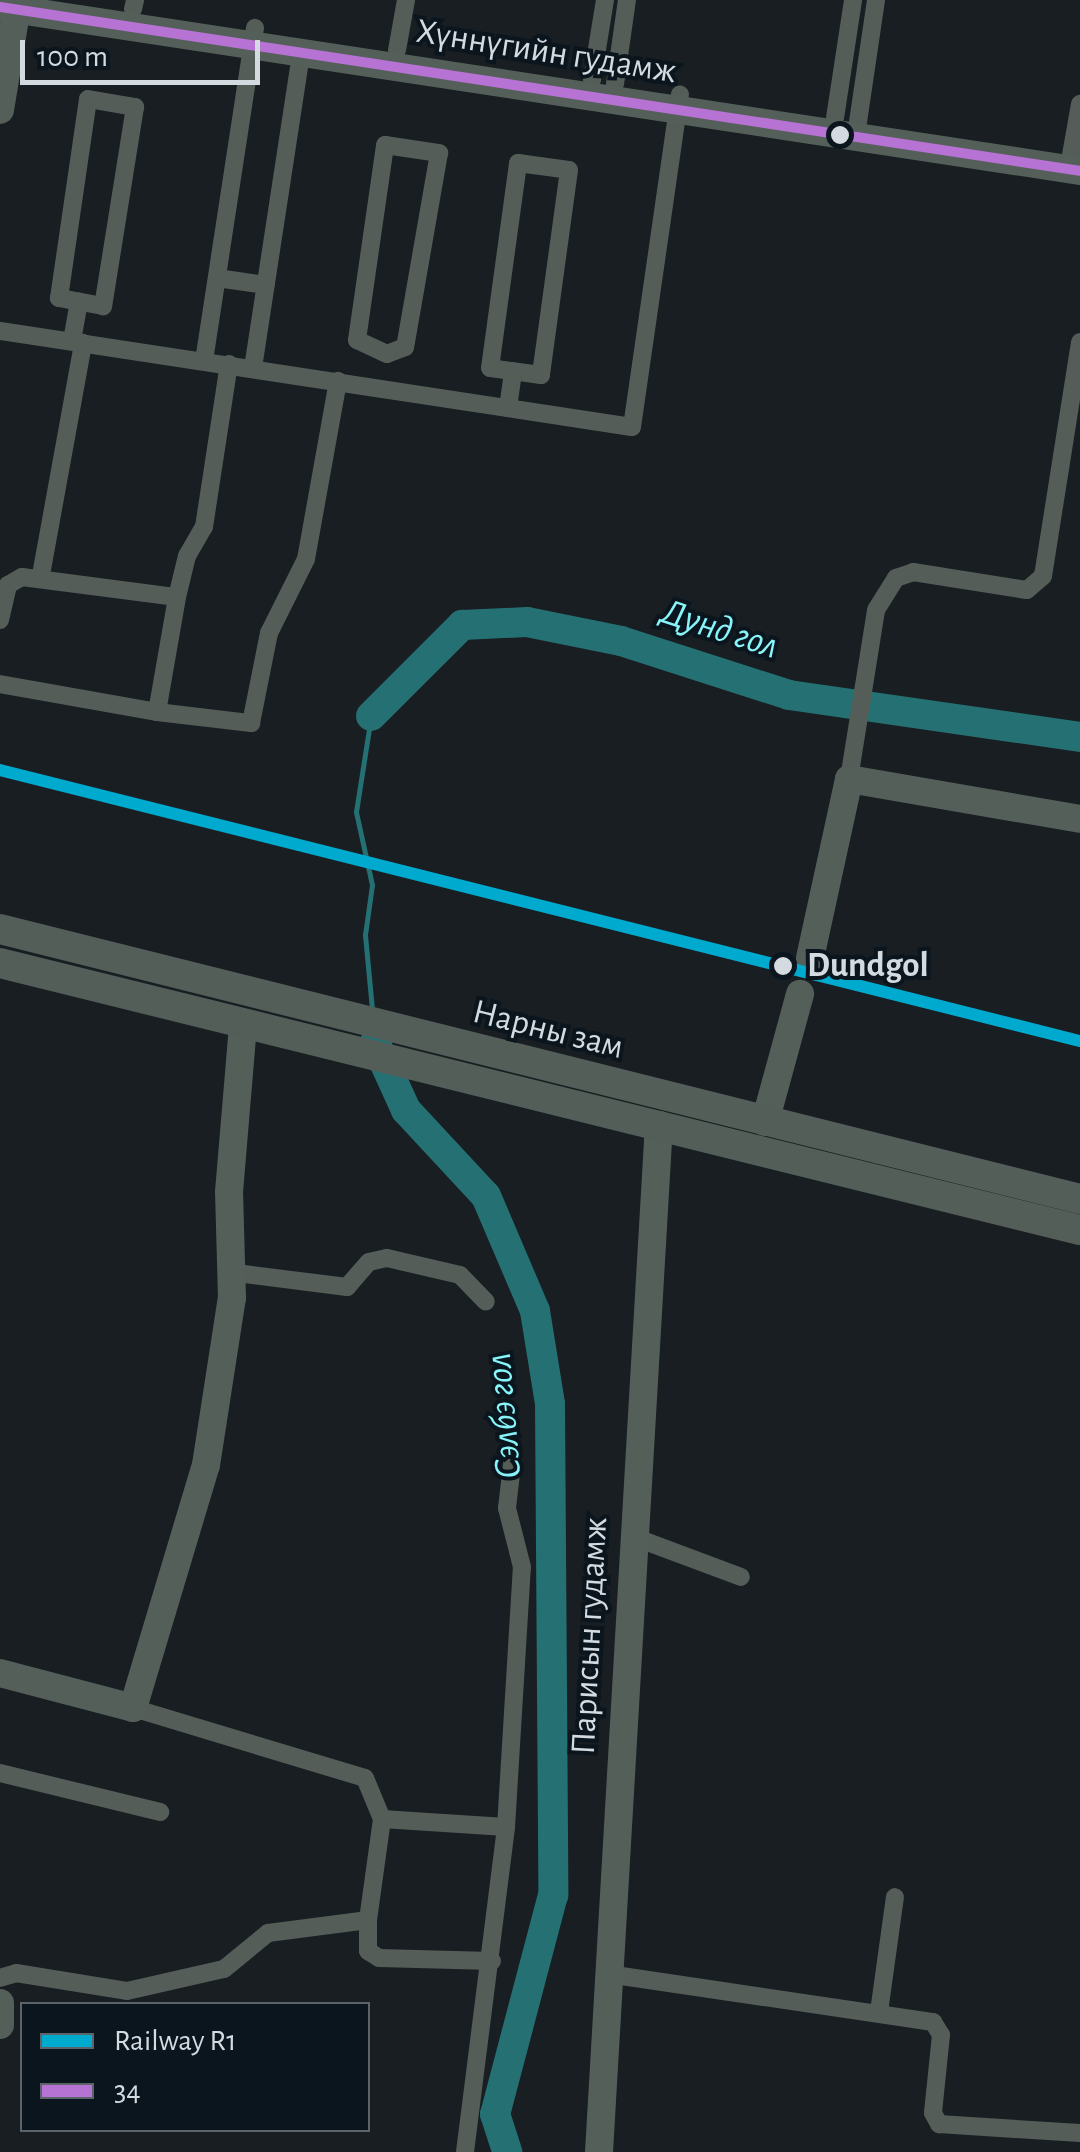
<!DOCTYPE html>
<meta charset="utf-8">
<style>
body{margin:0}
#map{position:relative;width:1080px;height:2152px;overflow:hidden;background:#181e22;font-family:"Alegreya Sans",sans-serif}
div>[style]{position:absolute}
.stream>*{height:5px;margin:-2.5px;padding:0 2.5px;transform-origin:2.5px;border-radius:2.5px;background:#247073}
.river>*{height:30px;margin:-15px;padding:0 15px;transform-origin:15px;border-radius:15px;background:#247073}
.street>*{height:18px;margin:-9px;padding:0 9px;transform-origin:9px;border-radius:9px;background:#545d58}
.secondary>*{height:28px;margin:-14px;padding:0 14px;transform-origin:14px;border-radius:14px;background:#555f5a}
.primary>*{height:30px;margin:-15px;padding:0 15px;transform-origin:15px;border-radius:15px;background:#545e59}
.bus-1>*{height:10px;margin:-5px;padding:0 5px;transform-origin:5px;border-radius:5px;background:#b673d3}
.rail-1>*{height:12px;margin:-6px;padding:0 6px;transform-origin:6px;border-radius:6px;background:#00a9ce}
.dots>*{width:28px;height:28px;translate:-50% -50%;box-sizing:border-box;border:5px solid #0b151d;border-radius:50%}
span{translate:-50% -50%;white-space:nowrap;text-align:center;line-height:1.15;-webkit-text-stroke:8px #0b151d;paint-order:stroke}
.street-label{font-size:35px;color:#d3dae0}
.stop-label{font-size:35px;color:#d3dae0;font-weight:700}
.left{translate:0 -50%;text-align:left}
.water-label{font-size:38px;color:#87f5f9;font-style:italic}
.legend{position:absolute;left:20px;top:2002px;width:350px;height:130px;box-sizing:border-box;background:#0b151d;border:2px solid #5b646b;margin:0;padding:12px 18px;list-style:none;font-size:30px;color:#d3dae0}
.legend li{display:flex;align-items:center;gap:20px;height:50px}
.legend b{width:50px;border:2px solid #5b646b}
.scale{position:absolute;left:20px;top:40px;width:240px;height:45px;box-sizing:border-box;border:5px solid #d3dae0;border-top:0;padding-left:12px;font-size:30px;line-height:35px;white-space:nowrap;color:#d3dae0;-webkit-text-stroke:8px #0b151d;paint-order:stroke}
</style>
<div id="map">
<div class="stream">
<div style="left:371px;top:716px;width:97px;rotate:98.9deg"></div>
<div style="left:356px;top:812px;width:75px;rotate:77.6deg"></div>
<div style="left:372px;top:885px;width:50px;rotate:98deg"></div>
<div style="left:365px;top:935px;width:74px;rotate:84.6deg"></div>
</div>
<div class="river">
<div style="left:371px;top:716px;width:129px;rotate:-45deg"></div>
<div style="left:462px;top:625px;width:65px;rotate:-2.6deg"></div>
<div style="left:527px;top:622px;width:96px;rotate:11.4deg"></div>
<div style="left:621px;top:641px;width:176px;rotate:17.8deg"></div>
<div style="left:789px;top:695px;width:294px;rotate:8.2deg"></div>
<div style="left:375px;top:1042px;width:75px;rotate:65.5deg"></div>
<div style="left:406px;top:1110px;width:117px;rotate:47.1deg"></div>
<div style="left:486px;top:1196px;width:125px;rotate:66.9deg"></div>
<div style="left:535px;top:1311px;width:94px;rotate:80.8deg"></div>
<div style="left:550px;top:1404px;width:491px;rotate:89.6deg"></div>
<div style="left:553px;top:1895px;width:227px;rotate:104.8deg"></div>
<div style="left:495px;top:2114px;width:40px;rotate:72deg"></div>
</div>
<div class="street">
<div style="left:133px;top:9px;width:9px;rotate:-77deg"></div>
<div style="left:397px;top:50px;width:51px;rotate:-79.8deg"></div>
<div style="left:592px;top:80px;width:81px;rotate:-80.8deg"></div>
<div style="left:615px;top:84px;width:85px;rotate:-81.9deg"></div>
<div style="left:88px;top:99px;width:48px;rotate:9.7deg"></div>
<div style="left:135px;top:107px;width:202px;rotate:99.1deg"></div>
<div style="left:103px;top:306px;width:45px;rotate:-169.7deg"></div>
<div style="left:59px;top:298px;width:201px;rotate:-81.7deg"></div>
<div style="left:835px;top:118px;width:119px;rotate:-81.3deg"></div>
<div style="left:858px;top:122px;width:123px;rotate:-81.6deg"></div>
<div style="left:385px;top:145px;width:55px;rotate:8.4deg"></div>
<div style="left:439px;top:153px;width:197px;rotate:99.9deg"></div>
<div style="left:405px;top:347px;width:19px;rotate:159deg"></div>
<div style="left:387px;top:354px;width:33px;rotate:-155deg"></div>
<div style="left:357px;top:340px;width:197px;rotate:-81.8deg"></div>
<div style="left:1071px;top:155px;width:52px;rotate:-80deg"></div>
<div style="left:518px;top:163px;width:51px;rotate:7.8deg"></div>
<div style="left:569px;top:170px;width:207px;rotate:97.8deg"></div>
<div style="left:541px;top:375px;width:51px;rotate:-172.2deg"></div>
<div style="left:490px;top:368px;width:207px;rotate:-82.2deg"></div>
<div style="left:217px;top:278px;width:49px;rotate:8.1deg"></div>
<div style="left:0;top:331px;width:639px;rotate:8.64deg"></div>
<div style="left:632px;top:427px;width:336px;rotate:-81.8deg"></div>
<div style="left:72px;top:341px;width:40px;rotate:-80deg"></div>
<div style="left:204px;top:361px;width:337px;rotate:-81.3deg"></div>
<div style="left:253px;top:368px;width:319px;rotate:-81.3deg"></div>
<div style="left:508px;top:408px;width:37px;rotate:-82deg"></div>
<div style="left:41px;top:575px;width:236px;rotate:-79.7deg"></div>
<div style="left:0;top:620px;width:36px;rotate:-77deg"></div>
<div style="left:8px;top:585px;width:16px;rotate:-30deg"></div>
<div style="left:22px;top:577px;width:156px;rotate:7.4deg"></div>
<div style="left:0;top:684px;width:159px;rotate:10.1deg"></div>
<div style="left:157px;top:712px;width:117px;rotate:-80.1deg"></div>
<div style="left:177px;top:597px;width:42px;rotate:-76.3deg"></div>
<div style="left:187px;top:556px;width:34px;rotate:-60deg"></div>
<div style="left:204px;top:527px;width:165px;rotate:-81.3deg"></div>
<div style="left:157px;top:712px;width:95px;rotate:6.7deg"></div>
<div style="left:251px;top:723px;width:92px;rotate:-78.7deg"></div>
<div style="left:269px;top:633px;width:83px;rotate:-63.4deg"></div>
<div style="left:306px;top:559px;width:181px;rotate:-79.8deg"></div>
<div style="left:849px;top:779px;width:171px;rotate:-80.9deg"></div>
<div style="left:876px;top:610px;width:38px;rotate:-58deg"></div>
<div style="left:896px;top:578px;width:18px;rotate:-19deg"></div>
<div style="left:913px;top:572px;width:115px;rotate:9deg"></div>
<div style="left:1027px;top:590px;width:21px;rotate:-41deg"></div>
<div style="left:1043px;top:576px;width:237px;rotate:-81deg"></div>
<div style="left:228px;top:1272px;width:120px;rotate:7.2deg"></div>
<div style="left:347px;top:1287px;width:33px;rotate:-49deg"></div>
<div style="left:369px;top:1262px;width:18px;rotate:-13deg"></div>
<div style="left:387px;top:1258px;width:75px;rotate:13.1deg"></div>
<div style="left:460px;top:1275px;width:37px;rotate:46deg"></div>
<div style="left:634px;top:1537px;width:114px;rotate:20.5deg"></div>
<div style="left:133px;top:1708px;width:242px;rotate:16.8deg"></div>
<div style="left:365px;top:1778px;width:44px;rotate:67.5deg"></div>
<div style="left:382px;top:1819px;width:124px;rotate:3.7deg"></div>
<div style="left:0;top:1773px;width:165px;rotate:13.7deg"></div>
<div style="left:368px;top:1920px;width:102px;rotate:-82.1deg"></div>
<div style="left:608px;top:1974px;width:329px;rotate:8.4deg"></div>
<div style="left:933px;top:2022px;width:15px;rotate:58deg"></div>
<div style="left:941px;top:2035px;width:78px;rotate:95.9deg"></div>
<div style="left:933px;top:2113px;width:13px;rotate:61deg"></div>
<div style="left:939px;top:2124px;width:141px;rotate:3.7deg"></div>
<div style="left:0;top:1978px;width:17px;rotate:-17deg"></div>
<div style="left:16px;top:1973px;width:112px;rotate:9.2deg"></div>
<div style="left:127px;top:1991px;width:99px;rotate:-12.8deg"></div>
<div style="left:224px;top:1969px;width:57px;rotate:-39.3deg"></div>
<div style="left:268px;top:1933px;width:101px;rotate:-7.4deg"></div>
<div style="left:368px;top:1920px;width:31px;rotate:90deg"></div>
<div style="left:368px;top:1951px;width:13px;rotate:32deg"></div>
<div style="left:379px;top:1958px;width:113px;rotate:1.5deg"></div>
<div style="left:879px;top:2012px;width:116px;rotate:-82.1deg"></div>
<div style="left:465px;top:2152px;width:328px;rotate:-82.8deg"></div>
<div style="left:506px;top:1827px;width:260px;rotate:-86.5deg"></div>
<div style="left:522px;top:1567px;width:61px;rotate:-104.3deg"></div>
<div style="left:507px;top:1508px;width:52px;rotate:-83.4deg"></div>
</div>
<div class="secondary">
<div style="left:0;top:7px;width:1092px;rotate:8.63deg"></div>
<div style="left:0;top:110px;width:111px;rotate:-80.7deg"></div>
<div style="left:810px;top:958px;width:183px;rotate:-77.7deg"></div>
<div style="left:849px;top:779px;width:234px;rotate:9.8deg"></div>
<div style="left:765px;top:1122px;width:133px;rotate:-74.7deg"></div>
<div style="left:0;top:1673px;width:138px;rotate:14.7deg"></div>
<div style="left:133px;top:1708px;width:254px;rotate:-73.3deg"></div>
<div style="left:206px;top:1465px;width:169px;rotate:-81.2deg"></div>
<div style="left:232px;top:1298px;width:106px;rotate:-91.6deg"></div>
<div style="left:229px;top:1192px;width:168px;rotate:-85.2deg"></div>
<div style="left:0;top:2003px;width:22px;rotate:90deg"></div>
<div style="left:599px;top:2152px;width:1029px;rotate:-86.66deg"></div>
</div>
<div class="primary">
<div style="left:0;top:929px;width:1113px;rotate:14.04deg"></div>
<div style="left:0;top:963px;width:1113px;rotate:13.89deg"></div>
</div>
<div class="bus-1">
<div style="left:0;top:7px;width:1092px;rotate:8.63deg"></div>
</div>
<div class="rail-1">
<div style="left:0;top:770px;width:1113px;rotate:14.09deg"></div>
</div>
<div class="dots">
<div style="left:840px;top:135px;background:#d3dae0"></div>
<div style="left:783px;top:966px;background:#d3dae0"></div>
</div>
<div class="street-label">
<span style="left:546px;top:52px;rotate:9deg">Хүннүгийн гудамж</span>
<span style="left:548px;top:1030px;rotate:14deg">Нарны зам</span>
<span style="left:590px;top:1636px;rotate:-87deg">Парисын гудамж</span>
</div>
<div class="stop-label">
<span class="left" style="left:807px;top:966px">Dundgol</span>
</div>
<div class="water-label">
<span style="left:719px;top:630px;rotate:18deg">Дунд гол</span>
<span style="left:505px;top:1416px;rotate:-95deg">Сэлбэ гол</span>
</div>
<ul class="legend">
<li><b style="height:12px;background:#00a9ce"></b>Railway R1</li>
<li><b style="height:12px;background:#b673d3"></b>34</li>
</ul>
<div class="scale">100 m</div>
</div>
